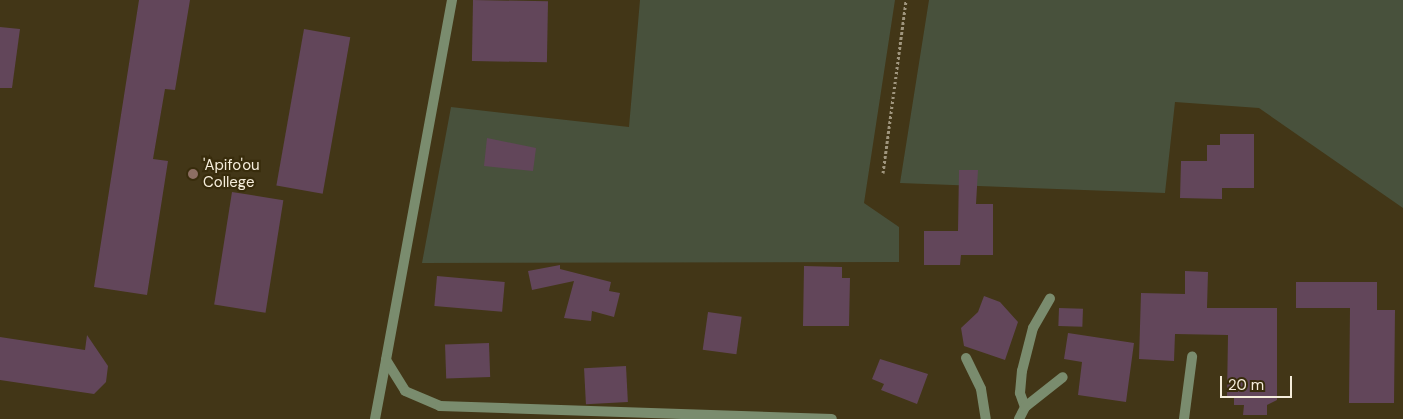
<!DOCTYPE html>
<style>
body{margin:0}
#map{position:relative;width:1403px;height:419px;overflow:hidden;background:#423617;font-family:"DM Sans",sans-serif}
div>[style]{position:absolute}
.green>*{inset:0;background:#48513c}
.building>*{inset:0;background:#62465a;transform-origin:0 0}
.path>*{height:3px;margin-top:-1.5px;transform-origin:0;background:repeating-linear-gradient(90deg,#a0967e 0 2.5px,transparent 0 5px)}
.lane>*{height:10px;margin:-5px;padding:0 5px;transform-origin:5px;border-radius:5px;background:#7a8c6e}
.street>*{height:10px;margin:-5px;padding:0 5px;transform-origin:5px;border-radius:5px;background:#7a8c6e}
.dots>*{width:14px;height:14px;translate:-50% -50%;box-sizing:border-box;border:2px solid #382c0c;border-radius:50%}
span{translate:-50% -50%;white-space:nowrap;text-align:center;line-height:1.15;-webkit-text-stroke:4.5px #382c0c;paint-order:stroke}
.poi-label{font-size:15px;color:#f5eddb}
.left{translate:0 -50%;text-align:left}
.scale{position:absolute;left:1220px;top:376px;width:72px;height:22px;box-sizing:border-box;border:2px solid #f5eddb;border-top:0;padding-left:6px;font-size:15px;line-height:18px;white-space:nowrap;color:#f5eddb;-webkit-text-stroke:4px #382c0c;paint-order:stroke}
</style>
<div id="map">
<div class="green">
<div style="clip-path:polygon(640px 0,895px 0,864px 203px,899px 227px,899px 262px,422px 263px,451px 107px,629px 127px)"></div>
<div style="clip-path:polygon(929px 0,1403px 0,1403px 208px,1259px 108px,1175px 102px,1165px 193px,900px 183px)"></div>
</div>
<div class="building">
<div style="clip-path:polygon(139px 0,190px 0,175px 90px,165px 89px,153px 159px,168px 161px,147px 295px,94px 287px)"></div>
<div style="left:473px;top:0;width:75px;height:61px;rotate:1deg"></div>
<div style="clip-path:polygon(0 27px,20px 29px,12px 88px,0 88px)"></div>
<div style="left:304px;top:29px;width:47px;height:159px;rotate:10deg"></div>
<div style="clip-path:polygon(1220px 134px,1254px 134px,1254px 188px,1222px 188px,1222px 199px,1180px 198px,1181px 161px,1207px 161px,1207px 145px,1220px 145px)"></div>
<div style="clip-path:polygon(487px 138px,536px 148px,533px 171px,484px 166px)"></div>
<div style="clip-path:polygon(959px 170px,978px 170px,976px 204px,993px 204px,993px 255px,961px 255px,960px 265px,924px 265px,924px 231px,958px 231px)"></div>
<div style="left:232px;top:192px;width:52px;height:114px;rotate:9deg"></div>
<div style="clip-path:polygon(560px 265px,560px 269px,611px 282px,609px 291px,620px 293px,614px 317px,592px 311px,591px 321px,564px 318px,574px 281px,532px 290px,528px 271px)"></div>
<div style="clip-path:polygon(804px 266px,842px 267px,842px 278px,850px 278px,849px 326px,803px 326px)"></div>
<div style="clip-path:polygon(1185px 271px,1208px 272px,1207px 308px,1277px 308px,1277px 400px,1267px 405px,1267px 415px,1243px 415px,1244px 405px,1234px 405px,1234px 396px,1227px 396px,1228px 335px,1175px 334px,1174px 361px,1139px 359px,1141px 293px,1185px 294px)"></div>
<div style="left:437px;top:276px;width:68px;height:30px;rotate:5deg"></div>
<div style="clip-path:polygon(1296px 282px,1377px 282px,1377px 310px,1395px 310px,1394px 403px,1349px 403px,1350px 308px,1296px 308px)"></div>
<div style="clip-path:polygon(984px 296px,1000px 302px,1018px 322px,1005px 360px,964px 346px,961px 328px,978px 312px)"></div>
<div style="left:1059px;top:308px;width:24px;height:18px;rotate:2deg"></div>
<div style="left:708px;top:312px;width:34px;height:38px;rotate:8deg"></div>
<div style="clip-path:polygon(1068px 333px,1134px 343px,1126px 402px,1078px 395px,1082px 362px,1064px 359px)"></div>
<div style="clip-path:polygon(87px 335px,108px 366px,106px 382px,94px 394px,0 380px,0 337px,85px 350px)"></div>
<div style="left:489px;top:343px;width:34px;height:44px;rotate:88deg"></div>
<div style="clip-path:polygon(880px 359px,928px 374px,917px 404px,881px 390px,884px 384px,872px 379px)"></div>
<div style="left:626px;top:366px;width:36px;height:42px;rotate:87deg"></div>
</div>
<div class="path">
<div style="left:883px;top:173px;width:175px;rotate:-82.4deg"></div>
</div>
<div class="lane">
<div style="left:452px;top:0;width:366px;rotate:100.4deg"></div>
<div style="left:386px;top:360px;width:36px;rotate:58deg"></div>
<div style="left:405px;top:391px;width:38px;rotate:23deg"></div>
<div style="left:440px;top:406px;width:392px;rotate:1.9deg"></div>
<div style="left:375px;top:419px;width:60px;rotate:-79.4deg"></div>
</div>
<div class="street">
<div style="left:966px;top:358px;width:34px;rotate:64deg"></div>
<div style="left:981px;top:389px;width:30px;rotate:81deg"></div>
<div style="left:1025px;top:407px;width:15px;rotate:-110deg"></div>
<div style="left:1020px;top:393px;width:22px;rotate:-85deg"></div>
<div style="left:1022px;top:371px;width:44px;rotate:-75.7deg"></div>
<div style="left:1033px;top:328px;width:34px;rotate:-60deg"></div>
<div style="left:1019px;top:419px;width:13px;rotate:-63deg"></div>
<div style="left:1025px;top:407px;width:48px;rotate:-38.3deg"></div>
<div style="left:1184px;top:419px;width:63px;rotate:-82.6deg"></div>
</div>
<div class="dots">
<div style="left:193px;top:174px;background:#8d6e63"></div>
</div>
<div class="poi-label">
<span class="left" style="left:203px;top:174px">'Apifo'ou<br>College</span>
</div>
<div class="scale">20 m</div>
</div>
